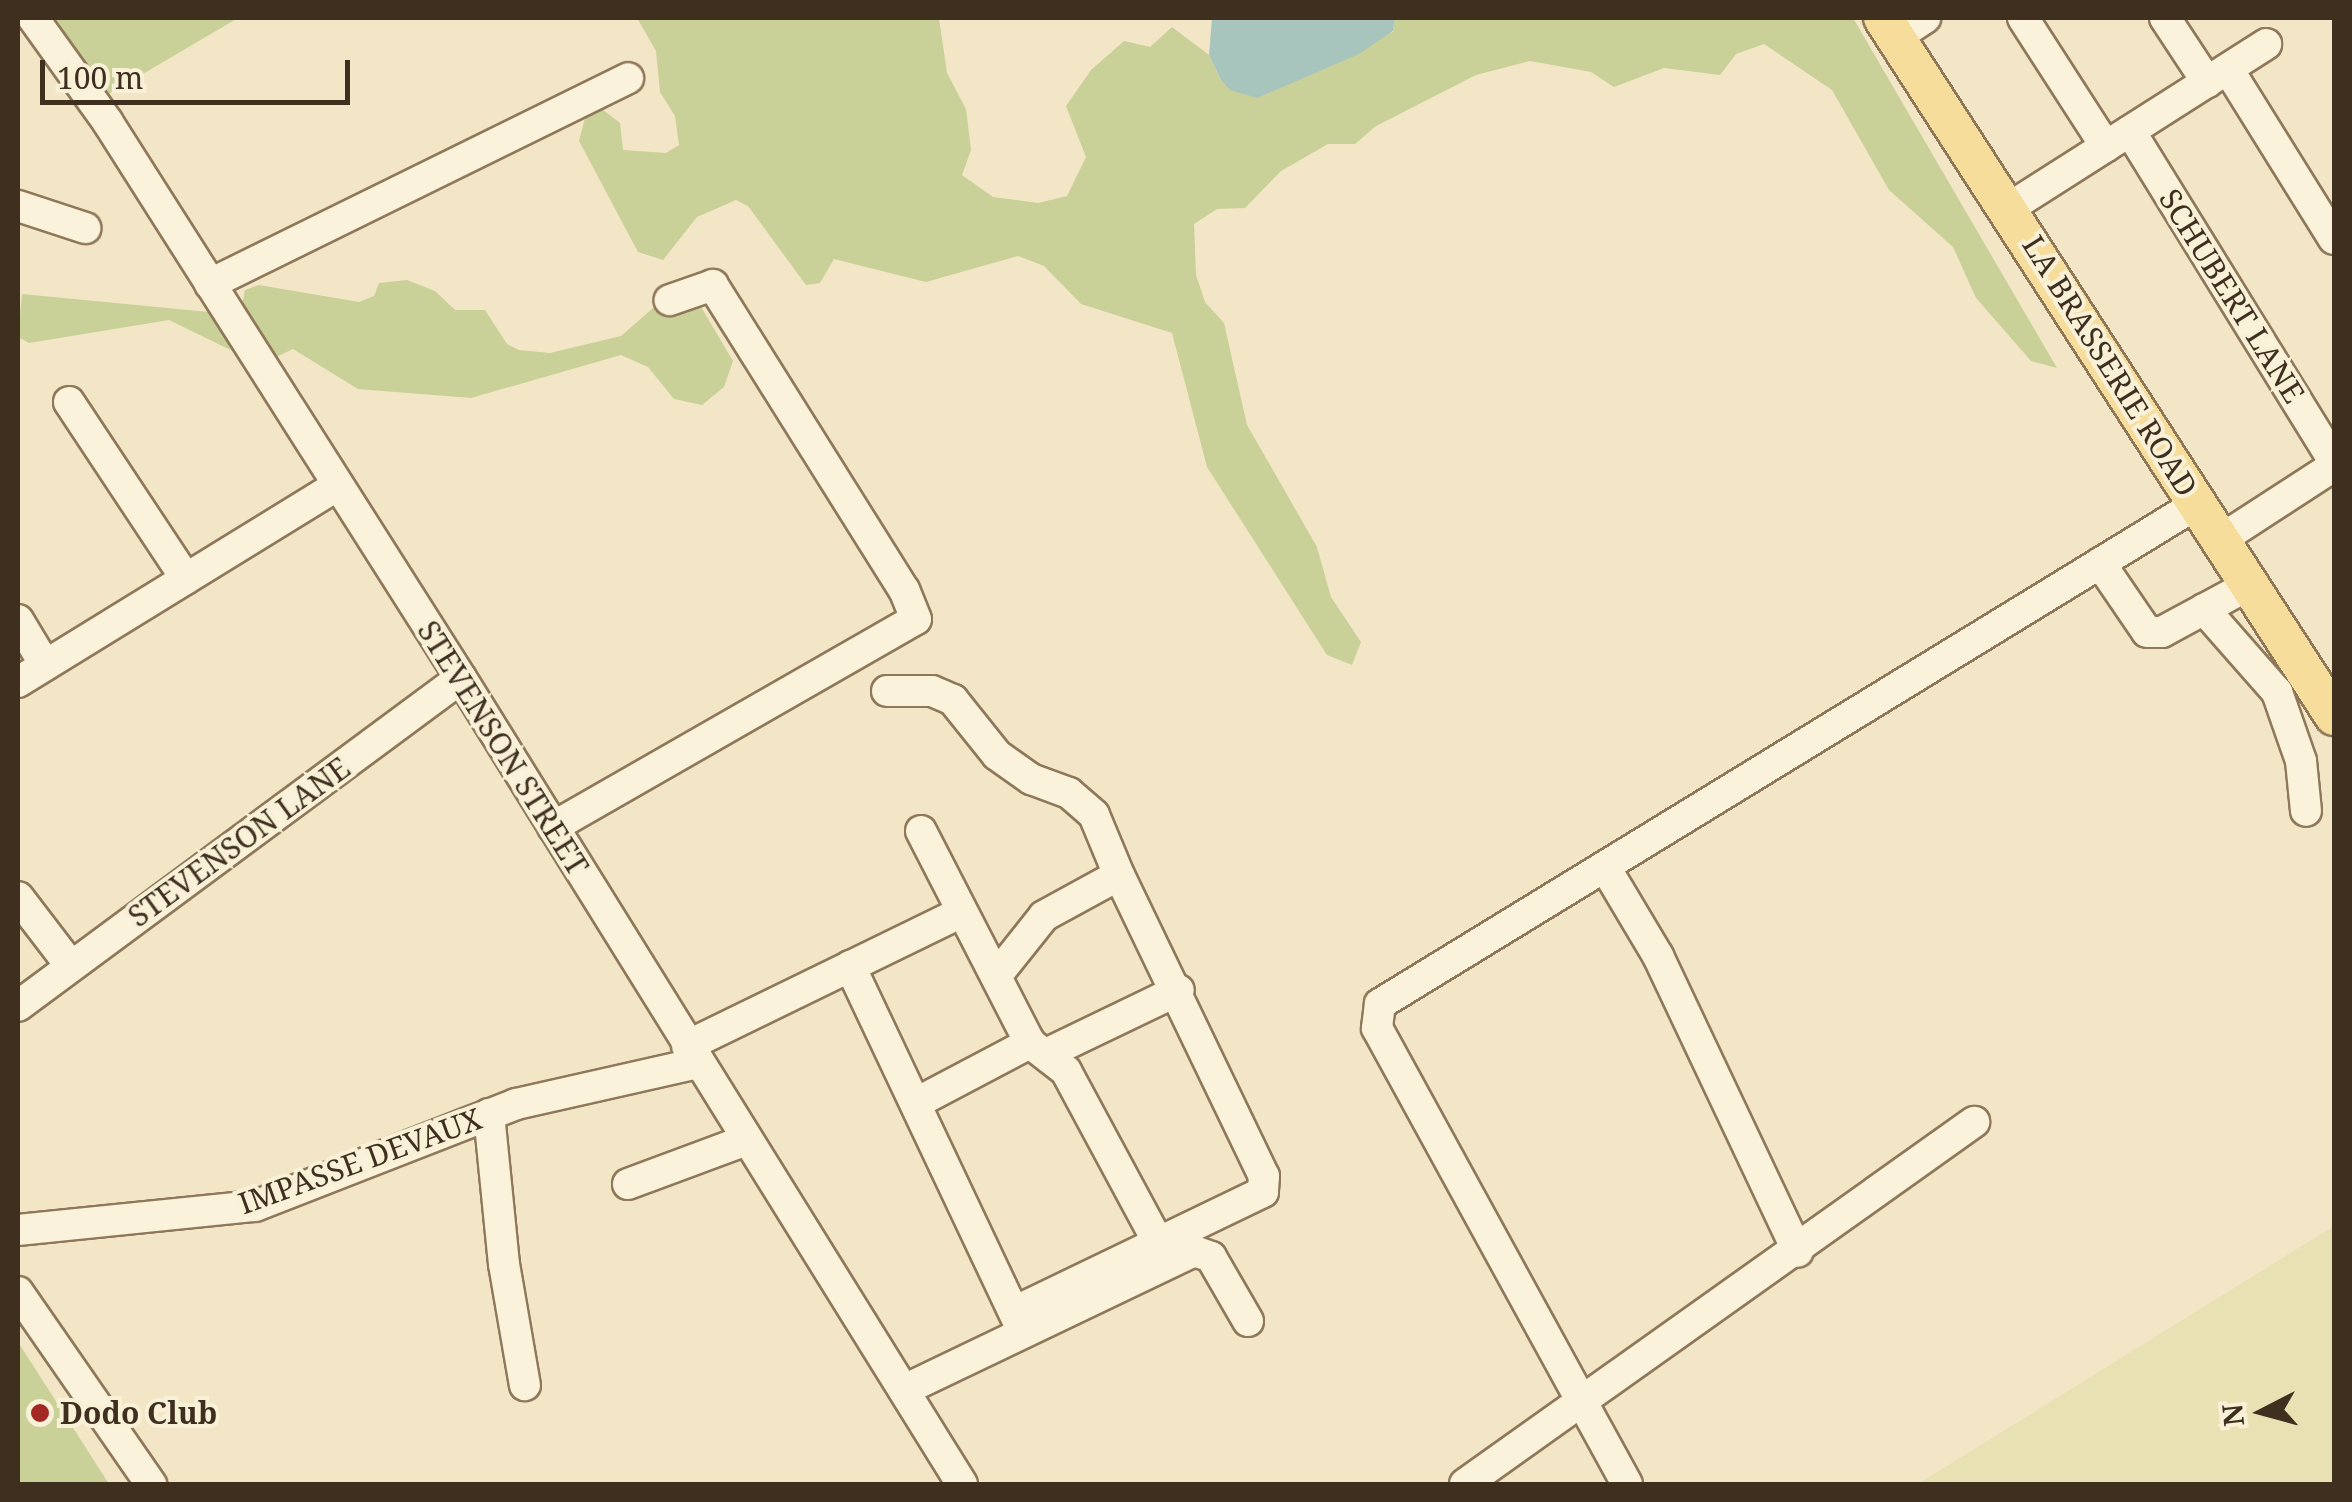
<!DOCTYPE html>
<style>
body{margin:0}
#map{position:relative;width:2352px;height:1502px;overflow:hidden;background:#f2e6c6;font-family:"Noto Serif",serif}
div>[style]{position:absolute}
.farmland>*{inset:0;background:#e8e1b3}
.green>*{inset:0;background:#c9d199}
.water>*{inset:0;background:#a8c5bd}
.roads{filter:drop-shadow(2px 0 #8f785a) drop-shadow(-2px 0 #8f785a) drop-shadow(0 2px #8f785a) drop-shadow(0 -2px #8f785a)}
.minor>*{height:30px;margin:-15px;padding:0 15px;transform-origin:15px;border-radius:15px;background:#fbf2db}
.major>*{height:38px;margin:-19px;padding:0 19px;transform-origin:19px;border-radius:19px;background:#f7dd9c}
.dots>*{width:28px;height:28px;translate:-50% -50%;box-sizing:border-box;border:5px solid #f8f0d7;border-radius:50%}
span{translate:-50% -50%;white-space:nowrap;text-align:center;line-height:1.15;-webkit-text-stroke:8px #f8f0d7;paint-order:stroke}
.street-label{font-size:30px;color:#3e2f1f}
.poi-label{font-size:30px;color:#3e2f1f;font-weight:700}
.left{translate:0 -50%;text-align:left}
.frame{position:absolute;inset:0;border:20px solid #3e2f1f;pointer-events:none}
.north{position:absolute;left:2212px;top:1362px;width:100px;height:100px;-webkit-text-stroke:8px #f8f0d7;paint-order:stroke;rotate:264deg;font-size:28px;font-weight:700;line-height:40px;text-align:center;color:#3e2f1f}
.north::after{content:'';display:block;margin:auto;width:35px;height:45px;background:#3e2f1f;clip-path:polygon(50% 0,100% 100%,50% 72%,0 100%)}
.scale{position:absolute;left:40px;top:60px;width:310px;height:45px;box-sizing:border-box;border:5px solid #3e2f1f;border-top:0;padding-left:12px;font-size:30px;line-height:35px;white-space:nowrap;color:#3e2f1f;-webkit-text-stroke:8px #f8f0d7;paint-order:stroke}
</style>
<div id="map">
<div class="farmland">
<div style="clip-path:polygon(2334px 1226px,2334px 1484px,1918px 1484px)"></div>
</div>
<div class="green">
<div style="clip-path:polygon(55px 18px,238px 18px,107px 95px)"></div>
<div style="clip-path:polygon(637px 18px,939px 18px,947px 73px,966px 109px,971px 150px,962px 175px,993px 197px,1038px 203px,1067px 196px,1086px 157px,1066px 106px,1091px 70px,1124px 41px,1150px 47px,1172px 27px,1209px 55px,1221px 80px,1393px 32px,1395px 18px,1853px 18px,2057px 368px,2031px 361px,1976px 298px,1953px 247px,1889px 190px,1832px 90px,1764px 44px,1736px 54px,1720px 75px,1664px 68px,1614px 87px,1591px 72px,1530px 61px,1476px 75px,1376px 126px,1355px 144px,1328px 144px,1281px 171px,1245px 208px,1217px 209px,1194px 224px,1196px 275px,1205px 302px,1224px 323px,1247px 425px,1317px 547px,1331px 597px,1361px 642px,1352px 665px,1327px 655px,1207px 467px,1172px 333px,1081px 304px,1044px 266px,1018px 256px,926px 282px,834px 259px,820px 283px,806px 285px,748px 206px,736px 200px,697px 217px,663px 260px,638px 252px,579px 141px,586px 114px,598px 106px,620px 123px,623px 150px,666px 153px,679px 145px,675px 116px,660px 92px,656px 51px)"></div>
<div style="clip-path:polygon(407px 280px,435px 291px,455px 310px,485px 310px,507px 344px,519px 350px,550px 353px,621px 336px,676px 288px,691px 290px,733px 361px,724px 387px,702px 405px,674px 399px,648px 367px,621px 355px,471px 398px,358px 389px,293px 349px,272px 359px,245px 357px,169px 320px,29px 343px,18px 337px,22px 294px,240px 315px,245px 290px,259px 285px,359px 302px,374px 296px,379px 283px)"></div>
<div style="clip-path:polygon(18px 1342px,109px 1484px,18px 1484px)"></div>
</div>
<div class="water">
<div style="clip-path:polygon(1212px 18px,1395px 18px,1393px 31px,1359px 54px,1257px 98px,1230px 90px,1221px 80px,1209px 55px)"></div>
</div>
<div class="roads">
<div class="minor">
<div style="left:33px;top:18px;width:127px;rotate:54.3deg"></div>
<div style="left:107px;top:121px;width:660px;rotate:57.56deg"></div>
<div style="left:461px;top:678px;width:949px;rotate:58.14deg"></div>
<div style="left:2023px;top:18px;width:153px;rotate:57.2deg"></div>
<div style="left:2165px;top:18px;width:77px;rotate:56.7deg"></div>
<div style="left:1896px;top:37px;width:35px;rotate:-33deg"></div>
<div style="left:2228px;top:69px;width:200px;rotate:58.1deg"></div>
<div style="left:2130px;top:131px;width:388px;rotate:58.3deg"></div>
<div style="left:18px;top:206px;width:71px;rotate:18.2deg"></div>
<div style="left:2009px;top:208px;width:305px;rotate:-32.5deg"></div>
<div style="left:210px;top:284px;width:466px;rotate:-26.2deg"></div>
<div style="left:69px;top:402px;width:212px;rotate:56.5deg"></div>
<div style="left:2220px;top:540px;width:136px;rotate:-33deg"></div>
<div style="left:2100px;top:563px;width:83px;rotate:55.7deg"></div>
<div style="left:2147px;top:632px;width:15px"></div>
<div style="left:2162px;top:632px;width:99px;rotate:-28.4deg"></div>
<div style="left:2204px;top:609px;width:111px;rotate:48.7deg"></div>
<div style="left:2277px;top:692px;width:73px;rotate:70.8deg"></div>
<div style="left:2301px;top:761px;width:50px;rotate:84.3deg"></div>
<div style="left:18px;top:620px;width:52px;rotate:59deg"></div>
<div style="left:18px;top:682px;width:374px;rotate:-31.6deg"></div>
<div style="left:887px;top:691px;width:45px"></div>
<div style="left:932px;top:691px;width:23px;rotate:23deg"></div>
<div style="left:953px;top:700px;width:70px;rotate:51.3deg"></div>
<div style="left:997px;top:755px;width:42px;rotate:35.2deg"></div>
<div style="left:1031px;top:779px;width:40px;rotate:20.2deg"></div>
<div style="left:1069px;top:793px;width:33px;rotate:41deg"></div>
<div style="left:1094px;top:815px;width:65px;rotate:67.4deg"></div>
<div style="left:553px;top:827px;width:418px;rotate:-29.8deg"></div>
<div style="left:916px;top:619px;width:31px;rotate:-112deg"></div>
<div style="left:904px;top:590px;width:360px;rotate:-122.1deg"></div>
<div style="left:713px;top:285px;width:46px;rotate:160.8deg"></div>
<div style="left:921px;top:831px;width:238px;rotate:62.8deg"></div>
<div style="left:1030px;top:1043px;width:46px;rotate:37.9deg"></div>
<div style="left:1066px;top:1071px;width:196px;rotate:61.7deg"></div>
<div style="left:1605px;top:867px;width:104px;rotate:59.2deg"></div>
<div style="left:1658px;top:956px;width:327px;rotate:64.7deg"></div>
<div style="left:18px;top:897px;width:87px;rotate:52.5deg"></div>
<div style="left:850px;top:966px;width:403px;rotate:64.7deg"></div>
<div style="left:997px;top:975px;width:75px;rotate:-51.5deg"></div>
<div style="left:1044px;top:916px;width:85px;rotate:-28.7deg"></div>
<div style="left:1119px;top:875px;width:334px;rotate:64.3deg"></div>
<div style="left:1264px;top:1176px;width:16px;rotate:94deg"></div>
<div style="left:1263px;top:1192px;width:276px;rotate:154.3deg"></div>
<div style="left:18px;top:1006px;width:551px;rotate:-36.52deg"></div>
<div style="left:687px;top:1046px;width:304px;rotate:-26deg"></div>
<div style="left:1048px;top:1053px;width:145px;rotate:-25.7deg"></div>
<div style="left:918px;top:1102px;width:127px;rotate:-27.8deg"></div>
<div style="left:489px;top:1114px;width:151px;rotate:84.3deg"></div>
<div style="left:504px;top:1264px;width:123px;rotate:80.2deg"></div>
<div style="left:628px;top:1184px;width:126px;rotate:-20.4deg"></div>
<div style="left:18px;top:1230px;width:238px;rotate:-5.8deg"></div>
<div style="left:255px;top:1206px;width:280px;rotate:-21.3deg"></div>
<div style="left:516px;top:1104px;width:187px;rotate:-12.7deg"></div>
<div style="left:18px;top:1292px;width:234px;rotate:55.3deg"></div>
<div style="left:904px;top:1390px;width:322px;rotate:-25.6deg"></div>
<div style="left:1194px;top:1251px;width:18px;rotate:19deg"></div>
<div style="left:1211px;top:1257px;width:74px;rotate:60deg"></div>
<div style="left:1465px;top:1484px;width:625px;rotate:-35.42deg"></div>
<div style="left:1627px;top:1484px;width:520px;rotate:-118.73deg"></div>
<div style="left:1377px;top:1028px;width:24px;rotate:-83deg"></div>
<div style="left:1380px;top:1004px;width:958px;rotate:-31.47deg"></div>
</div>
<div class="major">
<div style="left:1883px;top:18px;width:831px;rotate:57.13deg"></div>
</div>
</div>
<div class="dots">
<div style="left:40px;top:1413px;background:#a32825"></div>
</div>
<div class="street-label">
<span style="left:2232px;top:296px;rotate:58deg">SCHUBERT LANE</span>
<span style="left:2110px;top:366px;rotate:58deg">LA BRASSERIE ROAD</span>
<span style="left:503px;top:748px;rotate:58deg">STEVENSON STREET</span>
<span style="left:239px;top:842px;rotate:-36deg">STEVENSON LANE</span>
<span style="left:360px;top:1161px;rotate:-20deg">IMPASSE DEVAUX</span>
</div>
<div class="poi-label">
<span class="left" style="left:60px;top:1413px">Dodo Club</span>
</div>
<div class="frame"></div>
<div class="north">N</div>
<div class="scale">100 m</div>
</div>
